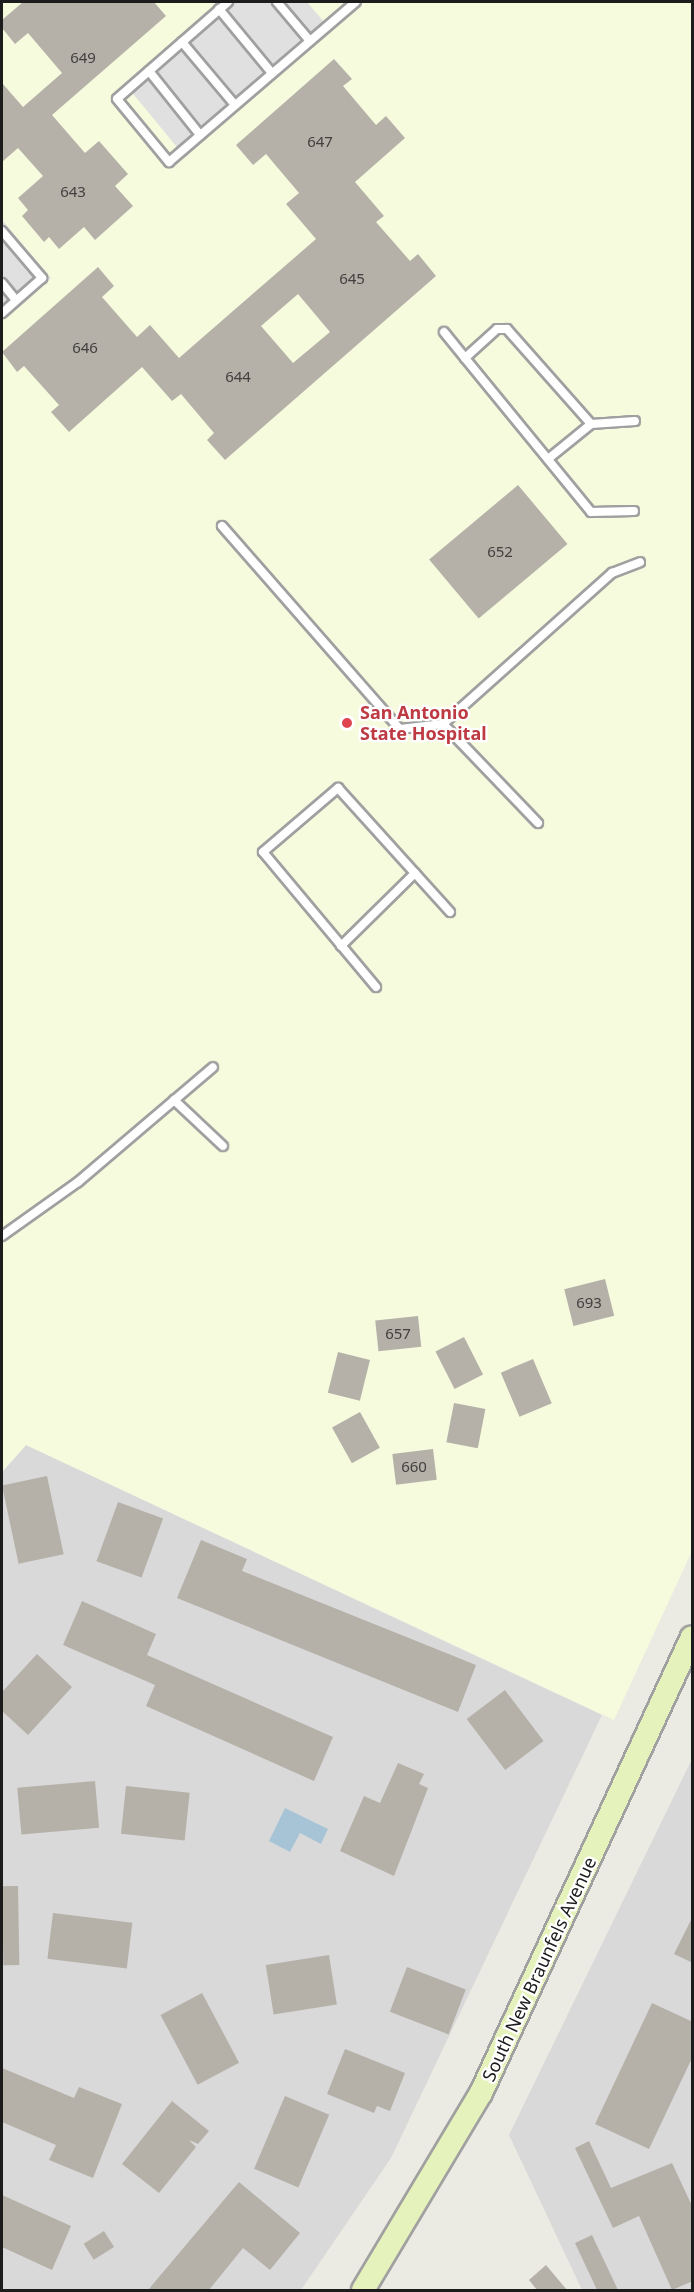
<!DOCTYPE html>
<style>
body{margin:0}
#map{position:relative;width:694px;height:2292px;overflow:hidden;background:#ecebe3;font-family:"Noto Sans",sans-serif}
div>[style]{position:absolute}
.residential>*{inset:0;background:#dad9d9}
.education>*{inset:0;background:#f6fbdd}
.parking>*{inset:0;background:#e0e0e0}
.water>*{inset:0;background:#a7c4d6}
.building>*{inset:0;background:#b5b1a9;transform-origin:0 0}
.roads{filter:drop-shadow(2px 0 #a0a0a0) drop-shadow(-2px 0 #a0a0a0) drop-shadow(0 2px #a0a0a0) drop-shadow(0 -2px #a0a0a0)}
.service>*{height:8px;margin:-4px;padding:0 4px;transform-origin:4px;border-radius:4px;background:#fff}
.secondary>*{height:22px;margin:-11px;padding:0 11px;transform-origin:11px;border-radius:11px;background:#e6f2bb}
.dots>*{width:16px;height:16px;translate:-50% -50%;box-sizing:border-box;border:3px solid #fff;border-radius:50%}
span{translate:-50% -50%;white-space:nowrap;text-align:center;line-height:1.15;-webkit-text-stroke:4.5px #fff;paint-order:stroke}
.number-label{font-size:15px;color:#42413f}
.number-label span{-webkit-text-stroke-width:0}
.health-label{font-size:18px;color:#be3a42;font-weight:700}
.left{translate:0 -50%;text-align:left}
.street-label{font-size:18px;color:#1c1c1c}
.frame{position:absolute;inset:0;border:3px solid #1c1c1c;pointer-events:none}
</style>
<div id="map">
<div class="residential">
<div style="clip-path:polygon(26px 1445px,602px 1715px,391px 2158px,301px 2290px,2px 2290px,2px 1472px)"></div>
<div style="clip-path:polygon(692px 1759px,692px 2290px,582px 2290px,509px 2135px)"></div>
</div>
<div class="education">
<div style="clip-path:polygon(2px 2px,692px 2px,692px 1551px,614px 1720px,26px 1445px,2px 1472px)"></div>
</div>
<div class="parking">
<div style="clip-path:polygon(218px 2px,307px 2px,331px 30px,185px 157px,125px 84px)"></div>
<div style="clip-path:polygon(2px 220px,51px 278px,2px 321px)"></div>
</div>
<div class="water">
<div style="clip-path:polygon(285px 1808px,328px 1829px,321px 1844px,300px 1833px,290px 1852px,269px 1841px)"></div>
</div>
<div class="building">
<div style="clip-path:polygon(23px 2px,154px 2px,166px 16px,52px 115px,85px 153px,99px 141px,128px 174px,115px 186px,133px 206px,95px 240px,84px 227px,59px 249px,49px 237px,44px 242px,22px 216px,28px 210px,18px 198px,43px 176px,18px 148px,2px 162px,2px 83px,23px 107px,62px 73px,28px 33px,15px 44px,2px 28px,2px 20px)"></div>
<div style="clip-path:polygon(evenodd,334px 59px,352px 79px,343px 86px,376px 125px,386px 116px,405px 138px,355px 182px,384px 216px,376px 222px,410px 261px,418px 254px,436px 276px,225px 460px,207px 440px,214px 433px,181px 394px,172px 401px,142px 367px,69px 432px,51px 412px,59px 405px,24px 366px,17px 372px,2px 352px,98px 267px,114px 286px,102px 297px,137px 337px,150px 325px,179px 358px,316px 239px,286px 204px,299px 193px,266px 154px,253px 165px,236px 145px,334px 59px,298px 294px,330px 332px,293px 363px,261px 326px,298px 294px)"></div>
<div style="left:518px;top:485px;width:77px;height:116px;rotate:50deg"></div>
<div style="left:605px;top:1279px;width:38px;height:42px;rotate:76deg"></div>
<div style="left:418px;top:1316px;width:31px;height:43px;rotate:84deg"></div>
<div style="left:464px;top:1337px;width:42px;height:32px;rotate:63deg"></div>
<div style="left:338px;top:1352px;width:33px;height:42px;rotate:14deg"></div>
<div style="left:533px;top:1359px;width:48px;height:35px;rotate:67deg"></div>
<div style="left:454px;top:1403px;width:32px;height:40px;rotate:11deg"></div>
<div style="left:360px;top:1412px;width:41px;height:32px;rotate:61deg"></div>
<div style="left:433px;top:1449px;width:31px;height:41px;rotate:83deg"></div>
<div style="left:47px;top:1476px;width:80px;height:46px;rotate:78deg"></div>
<div style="left:118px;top:1502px;width:48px;height:63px;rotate:20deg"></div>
<div style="clip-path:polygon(201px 1540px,247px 1559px,242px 1571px,476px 1665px,458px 1712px,177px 1598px)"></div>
<div style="clip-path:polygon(82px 1601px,156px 1634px,147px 1655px,333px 1737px,314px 1781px,146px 1706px,155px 1685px,63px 1645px)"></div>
<div style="clip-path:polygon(37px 1654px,72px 1687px,28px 1735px,2px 1711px,2px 1692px)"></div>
<div style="left:505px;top:1690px;width:64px;height:48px;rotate:53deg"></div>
<div style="clip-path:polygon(398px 1763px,424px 1774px,419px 1784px,428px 1788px,394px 1876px,340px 1851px,364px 1796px,380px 1803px)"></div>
<div style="left:95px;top:1781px;width:47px;height:78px;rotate:85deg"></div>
<div style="left:126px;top:1786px;width:64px;height:48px;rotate:6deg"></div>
<div style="left:18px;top:1886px;width:79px;height:16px;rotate:89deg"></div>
<div style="left:53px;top:1913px;width:80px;height:46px;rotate:7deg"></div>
<div style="clip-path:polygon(693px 1916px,693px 1963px,674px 1954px)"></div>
<div style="left:329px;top:1955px;width:50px;height:64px;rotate:81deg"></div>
<div style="left:407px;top:1967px;width:63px;height:48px;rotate:21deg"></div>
<div style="left:202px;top:1993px;width:79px;height:47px;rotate:62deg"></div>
<div style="clip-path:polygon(652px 2003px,693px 2022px,693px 2056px,649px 2149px,595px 2124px)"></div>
<div style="clip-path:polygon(345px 2049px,405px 2073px,390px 2111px,377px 2106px,374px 2113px,327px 2094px)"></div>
<div style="clip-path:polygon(2px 2068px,74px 2098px,79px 2087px,122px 2104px,93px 2178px,49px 2160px,56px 2145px,2px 2122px)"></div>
<div style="left:285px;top:2096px;width:48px;height:79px;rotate:23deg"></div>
<div style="clip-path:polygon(172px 2101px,209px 2131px,198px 2144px,189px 2140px,196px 2147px,159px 2193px,122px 2164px)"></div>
<div style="clip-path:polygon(589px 2141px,611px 2188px,672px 2163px,693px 2208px,693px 2281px,672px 2290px,639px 2216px,613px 2228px,575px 2148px)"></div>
<div style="clip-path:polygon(239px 2182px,300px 2233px,270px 2270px,243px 2248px,209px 2290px,148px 2290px)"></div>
<div style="clip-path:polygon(2px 2195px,71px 2226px,52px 2270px,2px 2247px)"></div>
<div style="left:104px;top:2231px;width:19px;height:24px;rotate:58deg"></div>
<div style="clip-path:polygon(592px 2235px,618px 2290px,597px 2290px,575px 2243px)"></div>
<div style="clip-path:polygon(546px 2265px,567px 2290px,537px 2290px,529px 2280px)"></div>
</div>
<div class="roads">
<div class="service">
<div style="left:228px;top:2px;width:147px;rotate:138.9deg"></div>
<div style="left:117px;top:99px;width:82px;rotate:50.5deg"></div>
<div style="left:169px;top:162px;width:246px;rotate:-40.6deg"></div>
<div style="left:277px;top:2px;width:51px;rotate:49.8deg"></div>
<div style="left:219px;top:9px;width:83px;rotate:50.4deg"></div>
<div style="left:182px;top:42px;width:82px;rotate:49.9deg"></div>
<div style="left:149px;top:71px;width:82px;rotate:51.4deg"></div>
<div style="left:2px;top:231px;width:62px;rotate:49.6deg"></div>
<div style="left:42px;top:278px;width:53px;rotate:138.8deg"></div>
<div style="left:2px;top:283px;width:22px;rotate:51deg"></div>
<div style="left:444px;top:332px;width:33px;rotate:51deg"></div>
<div style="left:548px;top:459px;width:55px;rotate:-39.1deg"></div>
<div style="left:634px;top:511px;width:43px;rotate:178.7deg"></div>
<div style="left:591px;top:512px;width:199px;rotate:-129.3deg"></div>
<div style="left:465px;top:358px;width:43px;rotate:-42.2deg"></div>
<div style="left:497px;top:329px;width:10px"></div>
<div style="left:507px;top:329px;width:127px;rotate:48.5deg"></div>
<div style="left:591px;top:424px;width:44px;rotate:-3.9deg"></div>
<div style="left:222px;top:526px;width:270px;rotate:48.8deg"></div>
<div style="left:400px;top:729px;width:43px;rotate:-6.6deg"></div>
<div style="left:538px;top:823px;width:137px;rotate:-133.8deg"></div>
<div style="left:443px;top:724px;width:227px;rotate:-41.8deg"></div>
<div style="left:612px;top:573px;width:30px;rotate:-21deg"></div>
<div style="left:341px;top:946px;width:104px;rotate:-44.6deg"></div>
<div style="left:376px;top:987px;width:176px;rotate:-129.9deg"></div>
<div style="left:263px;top:852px;width:99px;rotate:-40.5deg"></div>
<div style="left:338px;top:788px;width:167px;rotate:47.9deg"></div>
<div style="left:174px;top:1100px;width:67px;rotate:43.2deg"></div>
<div style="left:2px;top:1236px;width:93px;rotate:-35.4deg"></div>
<div style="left:78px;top:1182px;width:177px;rotate:-40.4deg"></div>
</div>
<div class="secondary">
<div style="left:363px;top:2290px;width:230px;rotate:-59.1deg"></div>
<div style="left:481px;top:2093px;width:502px;rotate:-65.17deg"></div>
</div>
</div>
<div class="dots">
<div style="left:347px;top:723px;background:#e0444e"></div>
</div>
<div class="number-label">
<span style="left:83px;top:58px">649</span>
<span style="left:320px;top:142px">647</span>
<span style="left:73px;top:192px">643</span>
<span style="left:352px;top:279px">645</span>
<span style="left:85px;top:348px">646</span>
<span style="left:238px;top:377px">644</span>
<span style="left:500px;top:552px">652</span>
<span style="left:589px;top:1303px">693</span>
<span style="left:398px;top:1334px">657</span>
<span style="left:414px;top:1467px">660</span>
</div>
<div class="health-label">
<span class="left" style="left:360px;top:723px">San Antonio<br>State Hospital</span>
</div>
<div class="street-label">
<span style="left:539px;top:1969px;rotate:-65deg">South New Braunfels Avenue</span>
</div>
<div class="frame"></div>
</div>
